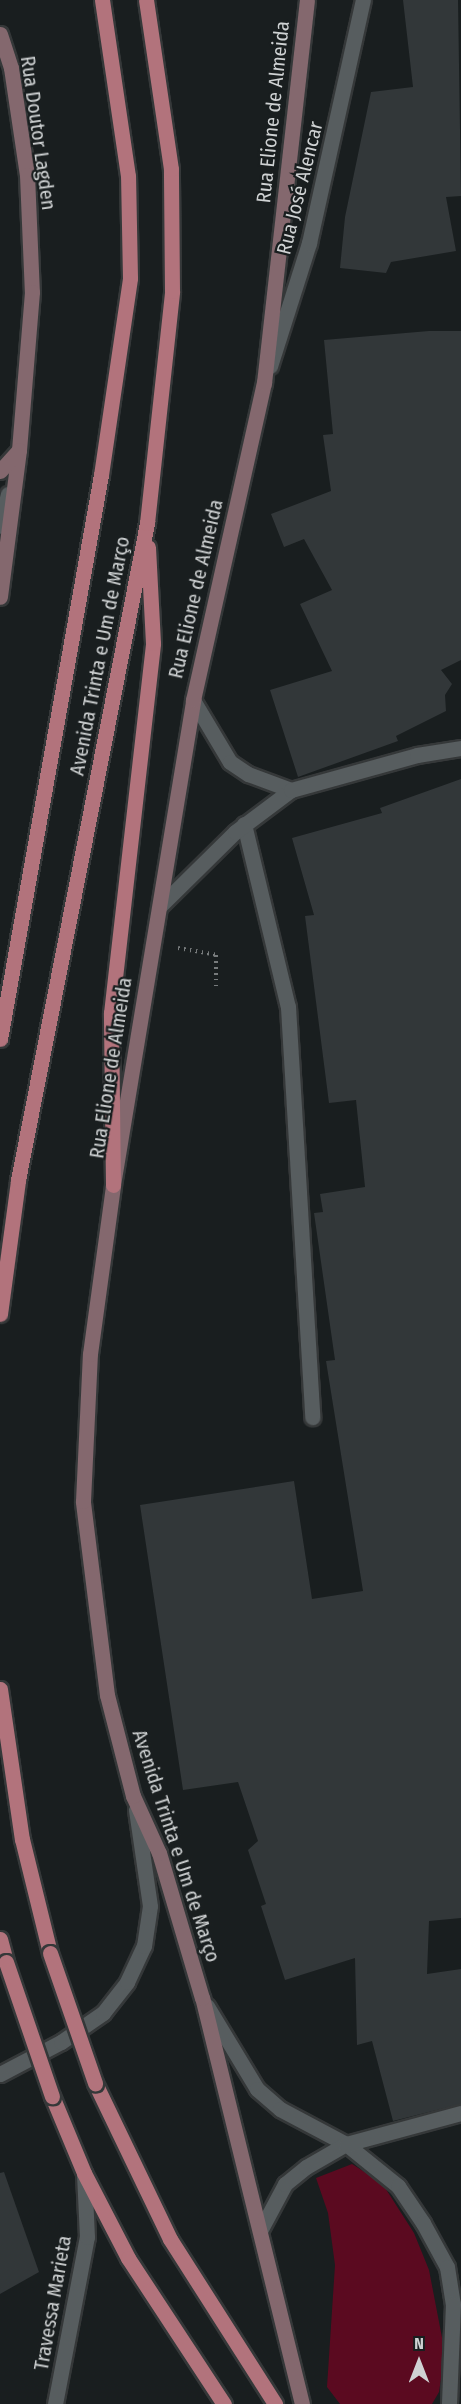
<!DOCTYPE html>
<meta charset="utf-8">
<style>
body{margin:0}
#map{position:relative;width:461px;height:2404px;overflow:hidden;background:#191e1f;font-family:"Fira Sans Condensed",sans-serif}
div>[style]{position:absolute}
.green>*{inset:0;background:#5b0a20}
.building>*{inset:0;background:#323739}
.path>*{height:4px;margin-top:-2px;transform-origin:0;background:repeating-linear-gradient(90deg,#777b7c 0 1.5px,transparent 0 6px)}
.roads{filter:drop-shadow(2px 0 #353839) drop-shadow(-2px 0 #353839) drop-shadow(0 2px #353839) drop-shadow(0 -2px #353839)}
.service>*{height:15px;margin:-7.5px;padding:0 7.5px;transform-origin:7.5px;border-radius:7.5px;background:#575d5f}
.minor>*{height:15px;margin:-7.5px;padding:0 7.5px;transform-origin:7.5px;border-radius:7.5px;background:#575d5f}
.tertiary>*{height:15px;margin:-7.5px;padding:0 7.5px;transform-origin:7.5px;border-radius:7.5px;background:#575d5f}
.secondary>*{height:15px;margin:-7.5px;padding:0 7.5px;transform-origin:7.5px;border-radius:7.5px;background:#84686e}
.primary>*{height:15px;margin:-7.5px;padding:0 7.5px;transform-origin:7.5px;border-radius:7.5px;background:#b2737c}
.bridges{filter:drop-shadow(2px 0 #353839) drop-shadow(-2px 0 #353839) drop-shadow(0 2px #353839) drop-shadow(0 -2px #353839)}
.primary-bridge>*{height:15px;margin:-7.5px;padding:0 7.5px;transform-origin:7.5px;border-radius:7.5px;background:#b2737c}
span{translate:-50% -50%;white-space:nowrap;text-align:center;line-height:1.15;-webkit-text-stroke:4.5px #191e1f;paint-order:stroke}
.street-label{font-size:20px;color:#cfd2d3}
.north{position:absolute;left:389px;top:2332px;width:60px;height:60px;-webkit-text-stroke:4px #191e1f;paint-order:stroke;rotate:0deg;font-size:16px;font-weight:700;line-height:24px;text-align:center;color:#cfd2d3}
.north::after{content:'';display:block;margin:auto;width:21px;height:27px;background:#cfd2d3;clip-path:polygon(50% 0,100% 100%,50% 72%,0 100%)}
</style>
<div id="map">
<div class="green">
<div style="clip-path:polygon(352px 2164px,382px 2183px,414px 2233px,429px 2270px,445px 2353px,439px 2392px,432px 2404px,340px 2404px,327px 2387px,335px 2265px,328px 2213px,316px 2178px)"></div>
</div>
<div class="building">
<div style="clip-path:polygon(403px 0,458px 0,461px 196px,446px 197px,456px 251px,391px 262px,386px 273px,340px 268px,345px 217px,371px 92px,413px 87px)"></div>
<div style="clip-path:polygon(429px 331px,461px 331px,461px 660px,441px 670px,452px 684px,445px 695px,446px 711px,396px 736px,398px 741px,298px 777px,270px 690px,332px 671px,300px 604px,332px 590px,304px 539px,284px 547px,271px 514px,331px 491px,323px 435px,333px 434px,324px 340px)"></div>
<div style="clip-path:polygon(461px 779px,461px 1918px,429px 1921px,427px 1974px,461px 1969px,461px 2104px,393px 2121px,372px 2041px,357px 2045px,355px 1958px,285px 1980px,261px 1906px,266px 1904px,248px 1850px,258px 1841px,238px 1782px,183px 1790px,140px 1505px,294px 1481px,312px 1599px,363px 1591px,326px 1361px,335px 1360px,314px 1213px,323px 1212px,320px 1194px,365px 1187px,356px 1100px,329px 1103px,305px 916px,314px 915px,292px 838px,382px 813px,380px 808px)"></div>
<div style="clip-path:polygon(4px 2172px,39px 2272px,0 2294px,0 2173px)"></div>
</div>
<div class="path">
<div style="left:178px;top:948px;width:39px;rotate:10deg"></div>
<div style="left:216px;top:955px;width:35px;rotate:90deg"></div>
</div>
<div class="roads">
<div class="service">
<div style="left:244px;top:824px;width:188px;rotate:76.5deg"></div>
<div style="left:288px;top:1007px;width:411px;rotate:86.6deg"></div>
</div>
<div class="minor">
<div style="left:193px;top:700px;width:72px;rotate:59.2deg"></div>
<div style="left:230px;top:762px;width:22px;rotate:34deg"></div>
<div style="left:248px;top:774px;width:46px;rotate:20.4deg"></div>
<div style="left:160px;top:906px;width:105px;rotate:-44.6deg"></div>
<div style="left:235px;top:832px;width:70px;rotate:-36.9deg"></div>
<div style="left:291px;top:790px;width:131px;rotate:-15.5deg"></div>
<div style="left:417px;top:755px;width:45px;rotate:-9deg"></div>
<div style="left:207px;top:2006px;width:97px;rotate:58.9deg"></div>
<div style="left:257px;top:2089px;width:30px;rotate:41deg"></div>
<div style="left:280px;top:2109px;width:75px;rotate:27.9deg"></div>
<div style="left:346px;top:2144px;width:67px;rotate:38.9deg"></div>
<div style="left:398px;top:2186px;width:45px;rotate:56deg"></div>
<div style="left:423px;top:2223px;width:50px;rotate:61.4deg"></div>
<div style="left:447px;top:2267px;width:37px;rotate:81deg"></div>
<div style="left:453px;top:2304px;width:100px;rotate:92.3deg"></div>
<div style="left:261px;top:2229px;width:51px;rotate:-61.9deg"></div>
<div style="left:285px;top:2184px;width:27px;rotate:-39deg"></div>
<div style="left:306px;top:2167px;width:46px;rotate:-29.9deg"></div>
<div style="left:346px;top:2144px;width:119px;rotate:-15.1deg"></div>
<div style="left:55px;top:2404px;width:170px;rotate:-79.2deg"></div>
<div style="left:87px;top:2237px;width:64px;rotate:-92.7deg"></div>
</div>
<div class="tertiary">
<div style="left:270px;top:366px;width:129px;rotate:-72.4deg"></div>
<div style="left:309px;top:243px;width:249px;rotate:-77.5deg"></div>
<div style="left:0;top:526px;width:33px;rotate:-76deg"></div>
<div style="left:0;top:2074px;width:69px;rotate:-27.7deg"></div>
<div style="left:61px;top:2042px;width:51px;rotate:-34.6deg"></div>
<div style="left:103px;top:2013px;width:39px;rotate:-52deg"></div>
<div style="left:127px;top:1982px;width:40px;rotate:-65deg"></div>
<div style="left:144px;top:1946px;width:40px;rotate:-81.5deg"></div>
<div style="left:150px;top:1906px;width:97px;rotate:-98.3deg"></div>
</div>
<div class="secondary">
<div style="left:0;top:34px;width:36px;rotate:72deg"></div>
<div style="left:11px;top:68px;width:108px;rotate:81.5deg"></div>
<div style="left:27px;top:175px;width:117px;rotate:87.6deg"></div>
<div style="left:32px;top:292px;width:159px;rotate:94.7deg"></div>
<div style="left:19px;top:450px;width:148px;rotate:97.4deg"></div>
<div style="left:0;top:471px;width:28px;rotate:-48deg"></div>
<div style="left:302px;top:2404px;width:418px;rotate:-103.8deg"></div>
<div style="left:202px;top:1998px;width:151px;rotate:-106.5deg"></div>
<div style="left:159px;top:1853px;width:63px;rotate:-114.5deg"></div>
<div style="left:133px;top:1796px;width:104px;rotate:-104.4deg"></div>
<div style="left:107px;top:1695px;width:195px;rotate:-97.1deg"></div>
<div style="left:83px;top:1501px;width:147px;rotate:-87.3deg"></div>
<div style="left:90px;top:1354px;width:171px;rotate:-82.2deg"></div>
<div style="left:113px;top:1185px;width:492px;rotate:-80.6deg"></div>
<div style="left:193px;top:700px;width:325px;rotate:-77.4deg"></div>
<div style="left:264px;top:383px;width:385px;rotate:-83.6deg"></div>
</div>
<div class="primary">
<div style="left:0;top:1039px;width:573px;rotate:-79.85deg"></div>
<div style="left:101px;top:475px;width:199px;rotate:-81.6deg"></div>
<div style="left:130px;top:278px;width:102px;rotate:-91.1deg"></div>
<div style="left:128px;top:176px;width:178px;rotate:-98.4deg"></div>
<div style="left:113px;top:1185px;width:172px;rotate:-90.7deg"></div>
<div style="left:111px;top:1013px;width:372px;rotate:-83.5deg"></div>
<div style="left:153px;top:643px;width:96px;rotate:-93deg"></div>
<div style="left:0;top:1314px;width:135px;rotate:-82.3deg"></div>
<div style="left:18px;top:1180px;width:670px;rotate:-78.89deg"></div>
<div style="left:147px;top:523px;width:233px;rotate:-83.8deg"></div>
<div style="left:172px;top:291px;width:122px;rotate:-90.5deg"></div>
<div style="left:171px;top:169px;width:171px;rotate:-98.4deg"></div>
<div style="left:0;top:1689px;width:152px;rotate:81.7deg"></div>
<div style="left:22px;top:1839px;width:117px;rotate:76.2deg"></div>
<div style="left:0;top:1939px;width:24px;rotate:75deg"></div>
<div style="left:95px;top:2083px;width:173px;rotate:64.3deg"></div>
<div style="left:170px;top:2239px;width:196px;rotate:57.5deg"></div>
<div style="left:52px;top:2096px;width:83px;rotate:67.4deg"></div>
<div style="left:84px;top:2173px;width:96px;rotate:62.6deg"></div>
<div style="left:128px;top:2258px;width:175px;rotate:56.7deg"></div>
</div>
</div>
<div class="bridges">
<div class="primary-bridge">
<div style="left:50px;top:1953px;width:138px;rotate:70.9deg"></div>
<div style="left:6px;top:1962px;width:142px;rotate:71.1deg"></div>
</div>
</div>
<div class="street-label">
<span style="left:273px;top:112px;rotate:-84deg">Rua Elione de Almeida</span>
<span style="left:38px;top:133px;rotate:82deg">Rua Doutor Lagden</span>
<span style="left:300px;top:188px;rotate:-76deg">Rua José Alencar</span>
<span style="left:196px;top:589px;rotate:-77deg">Rua Elione de Almeida</span>
<span style="left:100px;top:656px;rotate:-79deg">Avenida Trinta e Um de Março</span>
<span style="left:111px;top:1068px;rotate:-81deg">Rua Elione de Almeida</span>
<span style="left:176px;top:1846px;rotate:72deg">Avenida Trinta e Um de Março</span>
<span style="left:53px;top:2303px;rotate:-80deg">Travessa Marieta</span>
</div>
<div class="north">N</div>
</div>
